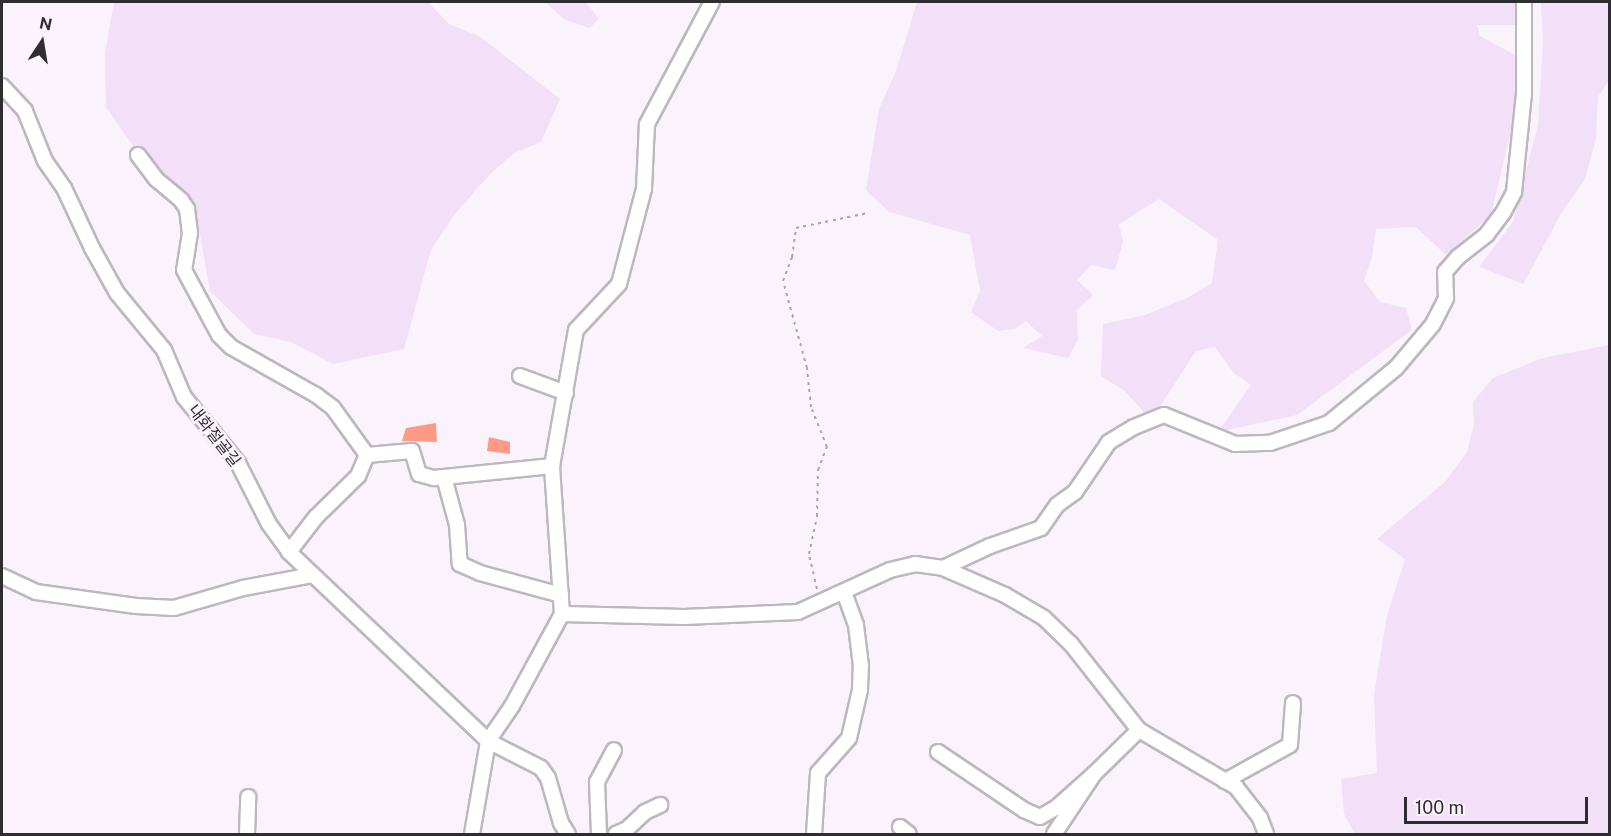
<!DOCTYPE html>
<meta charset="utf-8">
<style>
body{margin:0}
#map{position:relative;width:1611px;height:836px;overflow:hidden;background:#faf3fc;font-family:"Public Sans","Noto Sans KR",sans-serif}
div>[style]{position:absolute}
.green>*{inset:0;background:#f2dff8}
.building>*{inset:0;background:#fc9a85}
.path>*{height:2px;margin-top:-1px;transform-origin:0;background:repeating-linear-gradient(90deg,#aaa5ab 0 3px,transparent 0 7.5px)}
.roads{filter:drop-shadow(2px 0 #bdb7bf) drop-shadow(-2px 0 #bdb7bf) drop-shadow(0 2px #bdb7bf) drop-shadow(0 -2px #bdb7bf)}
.minor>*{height:14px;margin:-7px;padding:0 7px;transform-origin:7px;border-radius:7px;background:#fff}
span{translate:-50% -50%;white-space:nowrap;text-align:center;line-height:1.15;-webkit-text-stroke:5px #faf3fc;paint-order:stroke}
.street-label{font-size:16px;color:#302d30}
.frame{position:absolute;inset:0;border:3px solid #302d30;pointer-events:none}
.north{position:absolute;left:12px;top:12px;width:60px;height:60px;-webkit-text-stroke:4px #faf3fc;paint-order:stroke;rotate:12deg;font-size:16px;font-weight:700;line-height:24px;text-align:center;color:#302d30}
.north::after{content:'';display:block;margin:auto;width:21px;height:27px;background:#302d30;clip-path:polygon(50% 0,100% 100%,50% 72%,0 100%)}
.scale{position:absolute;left:1404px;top:797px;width:184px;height:27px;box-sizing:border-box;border:3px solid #302d30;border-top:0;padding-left:8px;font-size:18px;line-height:21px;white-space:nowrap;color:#302d30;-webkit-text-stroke:4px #faf3fc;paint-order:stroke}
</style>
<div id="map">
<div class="green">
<div style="clip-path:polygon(114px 2px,428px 2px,449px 24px,479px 36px,560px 99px,541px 142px,514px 153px,491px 173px,455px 214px,431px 250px,404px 349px,333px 364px,291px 342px,254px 334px,210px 291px,200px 235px,163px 194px,140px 156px,106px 107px,105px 53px)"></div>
<div style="clip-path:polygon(545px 2px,585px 2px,599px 18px,590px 28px,565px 20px)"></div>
<div style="clip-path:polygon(917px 2px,1517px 2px,1516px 25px,1477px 25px,1480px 36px,1515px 55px,1520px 93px,1491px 215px,1446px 255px,1416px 227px,1376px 229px,1372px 257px,1364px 281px,1380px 302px,1406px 308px,1412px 330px,1297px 415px,1218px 432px,1251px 385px,1234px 373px,1215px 347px,1196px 351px,1151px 420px,1125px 391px,1101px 376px,1103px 324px,1145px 315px,1187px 298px,1212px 283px,1218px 240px,1159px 199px,1119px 224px,1123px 242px,1115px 270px,1091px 265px,1077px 280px,1093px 295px,1077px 310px,1078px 340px,1068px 358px,1023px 348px,1042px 336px,1026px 321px,1014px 329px,998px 331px,971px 312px,980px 291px,970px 235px,889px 212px,866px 190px,879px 109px,896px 71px)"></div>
<div style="clip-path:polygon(1541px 2px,1609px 2px,1609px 80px,1598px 97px,1596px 139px,1585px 179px,1562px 212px,1523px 284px,1479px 267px,1513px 222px,1538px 125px,1543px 43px)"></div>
<div style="clip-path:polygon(1609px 345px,1609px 834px,1355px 834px,1344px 814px,1341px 779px,1377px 773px,1374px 695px,1387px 616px,1405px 559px,1377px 539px,1445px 482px,1467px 452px,1474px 424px,1473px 402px,1493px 378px,1543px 358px)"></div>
</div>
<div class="building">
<div style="clip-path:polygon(436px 423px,437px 442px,402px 441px,406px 428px)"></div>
<div style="clip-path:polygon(489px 437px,510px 442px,510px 454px,487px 451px)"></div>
</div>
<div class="path">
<div style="left:817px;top:589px;width:36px;rotate:-103deg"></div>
<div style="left:809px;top:554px;width:39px;rotate:-78deg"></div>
<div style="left:817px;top:516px;width:46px;rotate:-88.8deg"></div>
<div style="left:818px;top:470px;width:25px;rotate:-69deg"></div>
<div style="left:827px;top:447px;width:43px;rotate:-111.8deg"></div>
<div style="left:811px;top:407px;width:39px;rotate:-96deg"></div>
<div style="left:807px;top:368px;width:90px;rotate:-105.4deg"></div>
<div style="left:783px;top:281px;width:26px;rotate:-69deg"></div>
<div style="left:792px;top:257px;width:29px;rotate:-82deg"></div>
<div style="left:796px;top:228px;width:73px;rotate:-11.9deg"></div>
</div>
<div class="roads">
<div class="minor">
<div style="left:2px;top:86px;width:34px;rotate:47deg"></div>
<div style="left:25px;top:111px;width:54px;rotate:68.2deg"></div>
<div style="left:45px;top:161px;width:33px;rotate:55deg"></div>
<div style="left:64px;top:188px;width:66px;rotate:65deg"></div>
<div style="left:92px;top:248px;width:51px;rotate:60.9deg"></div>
<div style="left:117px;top:293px;width:74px;rotate:50.5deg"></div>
<div style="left:164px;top:350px;width:51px;rotate:66.9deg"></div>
<div style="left:184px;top:397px;width:85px;rotate:50.7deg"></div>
<div style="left:238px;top:463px;width:68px;rotate:63.1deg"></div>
<div style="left:269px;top:524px;width:34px;rotate:54deg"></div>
<div style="left:289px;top:552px;width:274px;rotate:43.5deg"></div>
<div style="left:488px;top:741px;width:59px;rotate:27deg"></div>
<div style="left:541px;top:768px;width:12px;rotate:55deg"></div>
<div style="left:548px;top:778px;width:47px;rotate:73.9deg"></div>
<div style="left:561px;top:823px;width:13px;rotate:58deg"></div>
<div style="left:138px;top:155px;width:30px;rotate:53deg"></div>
<div style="left:156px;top:179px;width:33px;rotate:40deg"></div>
<div style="left:181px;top:200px;width:11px;rotate:56deg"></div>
<div style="left:187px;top:209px;width:24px;rotate:83deg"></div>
<div style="left:190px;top:233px;width:37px;rotate:99deg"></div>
<div style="left:184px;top:270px;width:74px;rotate:61.7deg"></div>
<div style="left:219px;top:335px;width:17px;rotate:45deg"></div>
<div style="left:231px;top:347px;width:98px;rotate:29.5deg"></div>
<div style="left:316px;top:395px;width:21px;rotate:37deg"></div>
<div style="left:333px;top:408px;width:58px;rotate:54.1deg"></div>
<div style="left:367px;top:455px;width:45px;rotate:-5.1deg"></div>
<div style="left:412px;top:451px;width:24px;rotate:73deg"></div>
<div style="left:419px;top:474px;width:16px;rotate:15deg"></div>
<div style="left:434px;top:478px;width:119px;rotate:-5.8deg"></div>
<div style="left:520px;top:376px;width:49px;rotate:20.3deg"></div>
<div style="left:444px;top:477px;width:50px;rotate:74.8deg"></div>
<div style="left:457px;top:525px;width:39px;rotate:86deg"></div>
<div style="left:460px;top:564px;width:22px;rotate:24deg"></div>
<div style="left:480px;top:573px;width:84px;rotate:15.2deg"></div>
<div style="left:289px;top:552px;width:44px;rotate:-52.4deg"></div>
<div style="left:316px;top:517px;width:59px;rotate:-44.3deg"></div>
<div style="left:358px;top:476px;width:23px;rotate:-67deg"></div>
<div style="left:943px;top:568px;width:52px;rotate:-25.1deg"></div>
<div style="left:990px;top:546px;width:54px;rotate:-19.4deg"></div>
<div style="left:1041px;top:528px;width:28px;rotate:-55deg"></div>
<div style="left:1057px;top:505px;width:22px;rotate:-36deg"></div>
<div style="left:1075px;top:492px;width:60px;rotate:-55.8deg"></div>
<div style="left:1109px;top:442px;width:29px;rotate:-31deg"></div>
<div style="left:1134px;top:427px;width:32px;rotate:-22deg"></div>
<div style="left:1164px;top:415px;width:77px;rotate:22.2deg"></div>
<div style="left:1235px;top:444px;width:35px;rotate:-2deg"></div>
<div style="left:1270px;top:443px;width:62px;rotate:-18.7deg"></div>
<div style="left:1329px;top:423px;width:87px;rotate:-39.4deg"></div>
<div style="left:1396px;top:368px;width:57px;rotate:-49.9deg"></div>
<div style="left:1433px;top:324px;width:29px;rotate:-63deg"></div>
<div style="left:1446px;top:298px;width:26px;rotate:-92deg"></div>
<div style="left:1445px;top:272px;width:20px;rotate:-49deg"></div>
<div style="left:1458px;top:257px;width:37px;rotate:-38deg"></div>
<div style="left:1487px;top:234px;width:26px;rotate:-53deg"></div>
<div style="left:1503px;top:213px;width:24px;rotate:-62deg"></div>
<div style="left:1514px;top:192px;width:99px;rotate:-84.2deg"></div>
<div style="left:1524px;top:94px;width:92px;rotate:-90deg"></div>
<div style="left:2px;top:576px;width:38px;rotate:25deg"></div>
<div style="left:36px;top:592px;width:101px;rotate:8deg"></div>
<div style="left:136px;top:606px;width:38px;rotate:3deg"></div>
<div style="left:174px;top:608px;width:72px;rotate:-16.2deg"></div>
<div style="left:243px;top:588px;width:70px;rotate:-10.7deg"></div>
<div style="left:562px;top:614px;width:148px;rotate:-93.9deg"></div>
<div style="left:552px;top:466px;width:138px;rotate:-80deg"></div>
<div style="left:576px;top:330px;width:63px;rotate:-46.9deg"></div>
<div style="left:619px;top:284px;width:98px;rotate:-75.3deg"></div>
<div style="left:644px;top:189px;width:65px;rotate:-87.4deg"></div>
<div style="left:647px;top:124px;width:138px;rotate:-62deg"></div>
<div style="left:938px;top:752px;width:104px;rotate:34deg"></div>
<div style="left:1024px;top:810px;width:17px;rotate:24deg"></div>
<div style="left:1040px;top:817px;width:20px;rotate:-30deg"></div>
<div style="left:1057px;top:807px;width:50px;rotate:-41.7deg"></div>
<div style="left:1225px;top:781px;width:74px;rotate:-29deg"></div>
<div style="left:1290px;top:745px;width:42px;rotate:-85.9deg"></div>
<div style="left:900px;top:827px;width:11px;rotate:38deg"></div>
<div style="left:247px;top:834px;width:37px;rotate:-88deg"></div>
<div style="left:472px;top:834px;width:94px;rotate:-80.2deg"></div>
<div style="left:488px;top:741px;width:42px;rotate:-55.6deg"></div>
<div style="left:512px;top:706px;width:105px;rotate:-61.5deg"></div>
<div style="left:562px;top:614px;width:122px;rotate:1.4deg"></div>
<div style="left:684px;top:617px;width:114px;rotate:-2.5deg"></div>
<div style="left:798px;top:612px;width:101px;rotate:-24.5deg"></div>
<div style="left:890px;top:570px;width:26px;rotate:-13deg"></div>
<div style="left:915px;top:564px;width:28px;rotate:8deg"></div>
<div style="left:943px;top:568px;width:68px;rotate:23.5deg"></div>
<div style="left:1005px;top:595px;width:45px;rotate:30.5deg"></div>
<div style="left:1044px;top:618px;width:37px;rotate:44deg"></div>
<div style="left:1071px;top:644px;width:110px;rotate:51.7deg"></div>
<div style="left:1139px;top:730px;width:113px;rotate:30.4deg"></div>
<div style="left:1236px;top:787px;width:39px;rotate:52deg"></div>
<div style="left:1260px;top:818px;width:17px;rotate:69deg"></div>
<div style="left:599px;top:834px;width:52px;rotate:-92.2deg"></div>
<div style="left:597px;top:782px;width:36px;rotate:-62deg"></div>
<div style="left:616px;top:834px;width:12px;rotate:-24deg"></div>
<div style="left:627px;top:829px;width:25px;rotate:-43deg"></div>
<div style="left:645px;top:812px;width:17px;rotate:-25deg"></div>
<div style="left:814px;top:834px;width:61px;rotate:-86.2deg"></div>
<div style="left:818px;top:773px;width:47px;rotate:-48.5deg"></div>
<div style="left:849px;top:738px;width:49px;rotate:-77.1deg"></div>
<div style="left:860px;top:690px;width:24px;rotate:-88deg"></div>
<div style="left:861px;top:666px;width:41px;rotate:-97deg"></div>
<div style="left:856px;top:625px;width:35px;rotate:-110deg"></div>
<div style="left:1054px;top:834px;width:72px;rotate:-56.3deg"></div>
<div style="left:1094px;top:774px;width:63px;rotate:-44.4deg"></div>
</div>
</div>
<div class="street-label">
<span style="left:214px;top:436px;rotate:52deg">내화절골길</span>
</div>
<div class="frame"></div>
<div class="north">N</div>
<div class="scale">100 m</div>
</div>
